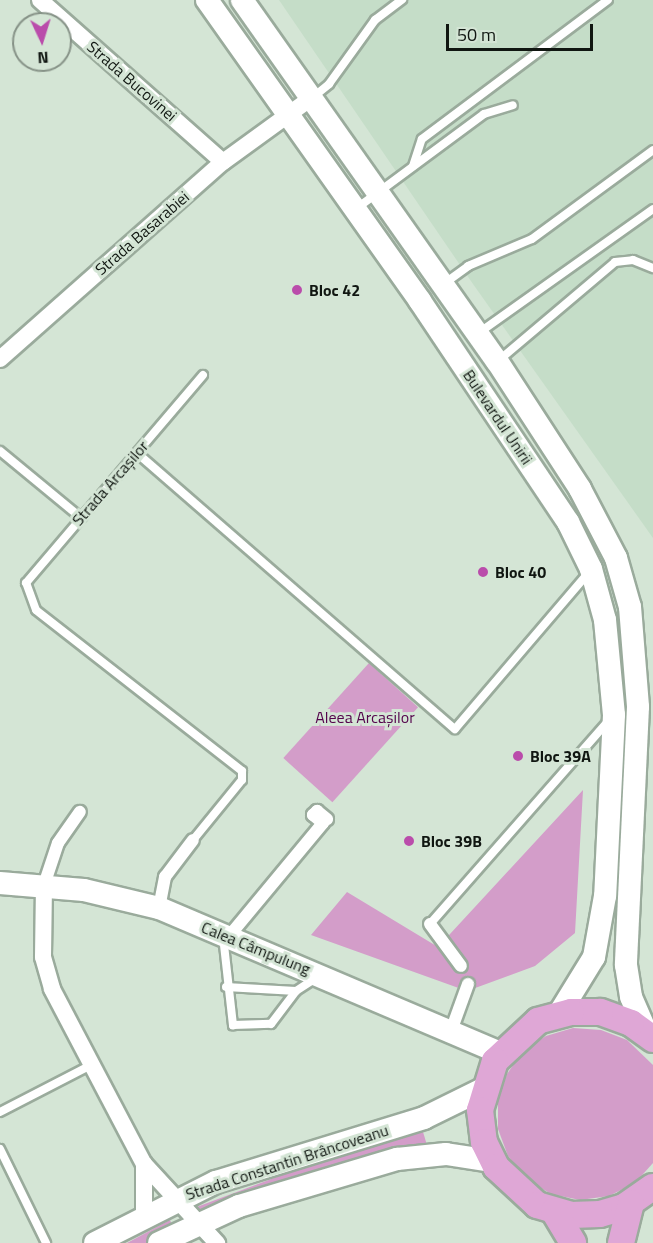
<!DOCTYPE html>
<meta charset="utf-8">
<style>
body{margin:0}
#map{position:relative;width:653px;height:1243px;overflow:hidden;background:#d4e5d5;font-family:"Titillium Web",sans-serif}
div>[style]{position:absolute}
.built>*{inset:0;background:#c5ddc8}
.green>*{inset:0;background:#d39dc9;transform-origin:0 0}
.roads{filter:drop-shadow(2px 0 #9aab9c) drop-shadow(-2px 0 #9aab9c) drop-shadow(0 2px #9aab9c) drop-shadow(0 -2px #9aab9c)}
.service>*{height:8px;margin:-4px;padding:0 4px;transform-origin:4px;border-radius:4px;background:#fff}
.pedestrian>*{height:12px;margin:-6px;padding:0 6px;transform-origin:6px;border-radius:6px;background:#fff}
.minor>*{height:16px;margin:-8px;padding:0 8px;transform-origin:8px;border-radius:8px;background:#fff}
.secondary>*{height:22px;margin:-11px;padding:0 11px;transform-origin:11px;border-radius:11px;background:#fff}
.primary>*{height:26px;margin:-13px;padding:0 13px;transform-origin:13px;border-radius:13px;background:#dfa7d6}
.dots>*{width:16px;height:16px;translate:-50% -50%;box-sizing:border-box;border:3px solid #d4e5d5;border-radius:50%}
span{translate:-50% -50%;white-space:nowrap;text-align:center;line-height:1.15;-webkit-text-stroke:6px #d4e5d5;paint-order:stroke}
.street-label{font-size:16px;color:#101611}
.poi-label{font-size:16px;color:#101611;font-weight:700}
.left{translate:0 -50%;text-align:left}
.park-label{font-size:16px;color:#54044c}
.north{position:absolute;left:12px;top:12px;width:60px;height:60px;box-sizing:border-box;background:#d4e5d5;border:2px solid #869287;border-radius:50%;rotate:176deg;font-size:16px;font-weight:700;line-height:24px;text-align:center;color:#101611}
.north::after{content:'';display:block;margin:auto;width:21px;height:27px;background:#ba4cab;clip-path:polygon(50% 0,100% 100%,50% 72%,0 100%)}
.scale{position:absolute;left:446px;top:24px;width:147px;height:27px;box-sizing:border-box;border:3px solid #101611;border-top:0;padding-left:8px;font-size:18px;line-height:21px;white-space:nowrap;color:#101611;-webkit-text-stroke:4px #d4e5d5;paint-order:stroke}
</style>
<div id="map">
<div class="built">
<div style="clip-path:polygon(279px 0,653px 0,653px 538px,473px 284px)"></div>
</div>
<div class="green">
<div style="left:369px;top:663px;width:66px;height:128px;rotate:42deg"></div>
<div style="clip-path:polygon(583px 790px,575px 933px,535px 966px,467px 991px,311px 935px,347px 892px,438px 947px)"></div>
<div style="clip-path:polygon(573px 1028px,601px 1030px,627px 1040px,653px 1065px,653px 1163px,635px 1183px,609px 1196px,580px 1200px,551px 1194px,526px 1179px,508px 1156px,498px 1129px,498px 1100px,507px 1074px,523px 1051px,546px 1036px)"></div>
<div style="clip-path:polygon(423px 1132px,427px 1145px,199px 1216px,194px 1208px,306px 1166px)"></div>
<div style="clip-path:polygon(170px 1220px,173px 1228px,147px 1243px,127px 1243px)"></div>
</div>
<div class="roads">
<div class="service">
<div style="left:312px;top:98px;width:22px;rotate:-39deg"></div>
<div style="left:329px;top:84px;width:79px;rotate:-54.3deg"></div>
<div style="left:375px;top:20px;width:34px;rotate:-37deg"></div>
<div style="left:413px;top:166px;width:28px;rotate:-72deg"></div>
<div style="left:422px;top:139px;width:232px;rotate:-36.8deg"></div>
<div style="left:357px;top:208px;width:158px;rotate:-36.5deg"></div>
<div style="left:484px;top:114px;width:30px;rotate:-17deg"></div>
<div style="left:445px;top:283px;width:29px;rotate:-36deg"></div>
<div style="left:468px;top:266px;width:69px;rotate:-22.9deg"></div>
<div style="left:532px;top:239px;width:150px;rotate:-36.3deg"></div>
<div style="left:480px;top:332px;width:212px;rotate:-35.4deg"></div>
<div style="left:498px;top:361px;width:153px;rotate:-40.2deg"></div>
<div style="left:615px;top:262px;width:18px;rotate:-6deg"></div>
<div style="left:633px;top:260px;width:22px;rotate:22deg"></div>
<div style="left:0;top:451px;width:104px;rotate:39.5deg"></div>
<div style="left:137px;top:453px;width:421px;rotate:41deg"></div>
<div style="left:455px;top:729px;width:206px;rotate:-49.5deg"></div>
<div style="left:193px;top:840px;width:77px;rotate:-50.8deg"></div>
<div style="left:242px;top:780px;width:9px;rotate:-90deg"></div>
<div style="left:242px;top:771px;width:261px;rotate:-142deg"></div>
<div style="left:36px;top:610px;width:29px;rotate:-110deg"></div>
<div style="left:26px;top:583px;width:273px;rotate:-49.6deg"></div>
<div style="left:430px;top:924px;width:271px;rotate:-48.7deg"></div>
<div style="left:223px;top:936px;width:90px;rotate:83.6deg"></div>
<div style="left:233px;top:1025px;width:38px;rotate:-2deg"></div>
<div style="left:271px;top:1024px;width:41px;rotate:-52.9deg"></div>
<div style="left:296px;top:991px;width:24px;rotate:-33deg"></div>
<div style="left:226px;top:987px;width:70px;rotate:3.3deg"></div>
<div style="left:0;top:1112px;width:102px;rotate:-27.3deg"></div>
<div style="left:0;top:1149px;width:105px;rotate:63.9deg"></div>
</div>
<div class="pedestrian">
<div style="left:44px;top:885px;width:44px;rotate:-71.6deg"></div>
<div style="left:58px;top:843px;width:38px;rotate:-55deg"></div>
<div style="left:159px;top:908px;width:32px;rotate:-79deg"></div>
<div style="left:165px;top:877px;width:46px;rotate:-52.9deg"></div>
<div style="left:430px;top:924px;width:52px;rotate:53.6deg"></div>
<div style="left:230px;top:935px;width:146px;rotate:-50.3deg"></div>
<div style="left:323px;top:823px;width:13px;rotate:-141deg"></div>
<div style="left:313px;top:815px;width:6px;rotate:-45deg"></div>
<div style="left:317px;top:811px;width:13px;rotate:39deg"></div>
<div style="left:451px;top:1031px;width:50px;rotate:-70.1deg"></div>
</div>
<div class="minor">
<div style="left:40px;top:0;width:244px;rotate:41.5deg"></div>
<div style="left:0;top:359px;width:298px;rotate:-41.5deg"></div>
<div style="left:223px;top:162px;width:109px;rotate:-36deg"></div>
<div style="left:44px;top:885px;width:72px;rotate:90.8deg"></div>
<div style="left:43px;top:957px;width:33px;rotate:74deg"></div>
<div style="left:52px;top:989px;width:198px;rotate:62.3deg"></div>
<div style="left:144px;top:1164px;width:108px;rotate:47.3deg"></div>
<div style="left:144px;top:1216px;width:52px;rotate:-90deg"></div>
</div>
<div class="secondary">
<div style="left:207px;top:0;width:369px;rotate:54.7deg"></div>
<div style="left:420px;top:301px;width:266px;rotate:56.2deg"></div>
<div style="left:568px;top:522px;width:52px;rotate:63.9deg"></div>
<div style="left:591px;top:569px;width:53px;rotate:74.6deg"></div>
<div style="left:605px;top:620px;width:95px;rotate:84.6deg"></div>
<div style="left:614px;top:715px;width:181px;rotate:92.8deg"></div>
<div style="left:605px;top:896px;width:62px;rotate:100.2deg"></div>
<div style="left:594px;top:957px;width:67px;rotate:121.6deg"></div>
<div style="left:242px;top:0;width:442px;rotate:54.8deg"></div>
<div style="left:497px;top:361px;width:153px;rotate:57deg"></div>
<div style="left:580px;top:489px;width:78px;rotate:62.4deg"></div>
<div style="left:616px;top:558px;width:51px;rotate:74.1deg"></div>
<div style="left:630px;top:607px;width:100px;rotate:85.4deg"></div>
<div style="left:638px;top:707px;width:258px;rotate:92.7deg"></div>
<div style="left:626px;top:965px;width:32px;rotate:81deg"></div>
<div style="left:631px;top:997px;width:40px;rotate:66.6deg"></div>
<div style="left:0;top:883px;width:84px;rotate:4.8deg"></div>
<div style="left:84px;top:890px;width:77px;rotate:13.5deg"></div>
<div style="left:159px;top:908px;width:371px;rotate:23deg"></div>
<div style="left:95px;top:1243px;width:136px;rotate:-26.8deg"></div>
<div style="left:216px;top:1182px;width:218px;rotate:-17.1deg"></div>
<div style="left:424px;top:1118px;width:66px;rotate:-26.2deg"></div>
<div style="left:159px;top:1243px;width:88px;rotate:-24.8deg"></div>
<div style="left:239px;top:1206px;width:165px;rotate:-16.6deg"></div>
<div style="left:397px;top:1159px;width:49px;rotate:-5.8deg"></div>
<div style="left:446px;top:1154px;width:47px;rotate:8.7deg"></div>
</div>
<div class="primary">
<div style="left:653px;top:1039px;width:27px;rotate:-144deg"></div>
<div style="left:631px;top:1023px;width:33px;rotate:-160deg"></div>
<div style="left:600px;top:1012px;width:29px;rotate:180deg"></div>
<div style="left:571px;top:1012px;width:34px;rotate:165deg"></div>
<div style="left:538px;top:1021px;width:59px;rotate:137.1deg"></div>
<div style="left:495px;top:1061px;width:51px;rotate:107deg"></div>
<div style="left:480px;top:1110px;width:32px;rotate:83deg"></div>
<div style="left:484px;top:1142px;width:28px;rotate:64deg"></div>
<div style="left:496px;top:1167px;width:56px;rotate:42.8deg"></div>
<div style="left:537px;top:1205px;width:35px;rotate:16deg"></div>
<div style="left:571px;top:1215px;width:29px;rotate:-2deg"></div>
<div style="left:600px;top:1214px;width:25px;rotate:-16deg"></div>
<div style="left:624px;top:1207px;width:35px;rotate:-35deg"></div>
<div style="left:554px;top:1211px;width:37px;rotate:59deg"></div>
<div style="left:621px;top:1243px;width:41px;rotate:-76deg"></div>
</div>
</div>
<div class="dots">
<div style="left:297px;top:290px;background:#ba4cab"></div>
<div style="left:483px;top:572px;background:#ba4cab"></div>
<div style="left:518px;top:756px;background:#ba4cab"></div>
<div style="left:409px;top:841px;background:#ba4cab"></div>
</div>
<div class="street-label">
<span style="left:132px;top:81px;rotate:41deg">Strada Bucovinei</span>
<span style="left:142px;top:233px;rotate:-41deg">Strada Basarabiei</span>
<span style="left:498px;top:417px;rotate:56deg">Bulevardul Unirii</span>
<span style="left:110px;top:483px;rotate:-49deg">Strada Arcașilor</span>
<span style="left:256px;top:948px;rotate:22deg">Calea Câmpulung</span>
<span style="left:287px;top:1162px;rotate:-18deg">Strada Constantin Brâncoveanu</span>
</div>
<div class="poi-label">
<span class="left" style="left:309px;top:290px">Bloc 42</span>
<span class="left" style="left:495px;top:572px">Bloc 40</span>
<span class="left" style="left:530px;top:756px">Bloc 39A</span>
<span class="left" style="left:421px;top:841px">Bloc 39B</span>
</div>
<div class="park-label">
<span style="left:365px;top:717px">Aleea Arcașilor</span>
</div>
<div class="north">N</div>
<div class="scale">50 m</div>
</div>
